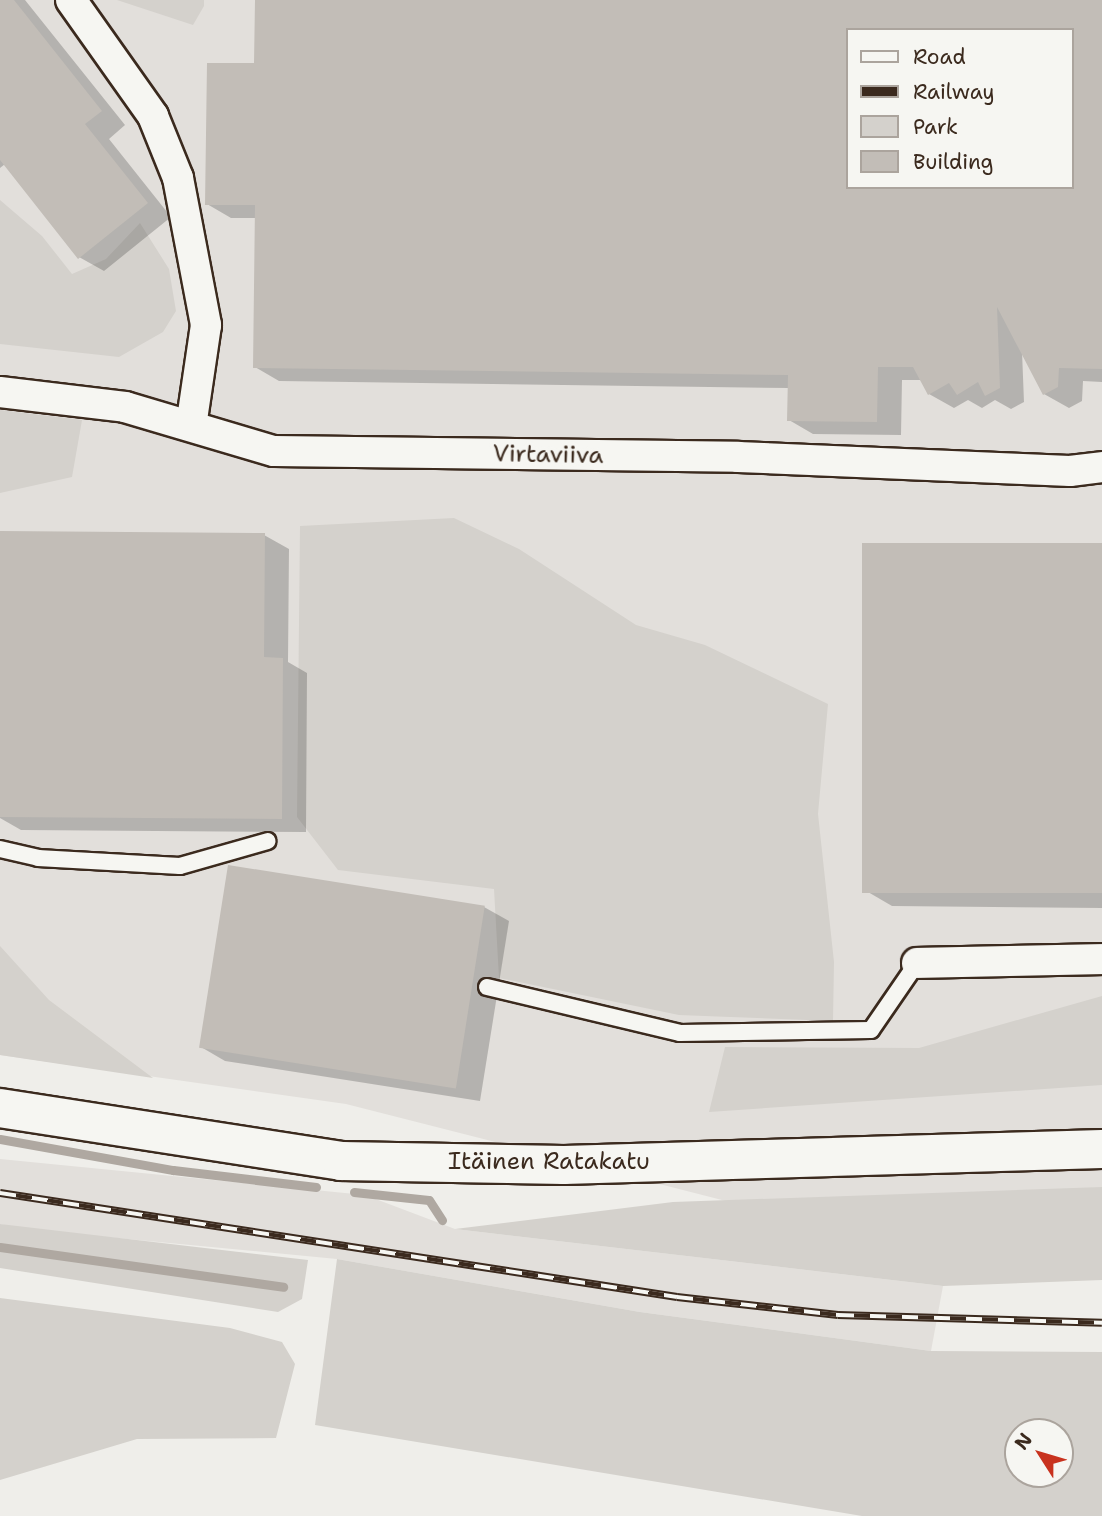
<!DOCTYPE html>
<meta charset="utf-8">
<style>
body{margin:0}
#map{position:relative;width:1102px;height:1516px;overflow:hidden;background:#efeeea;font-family:"Shantell Sans",sans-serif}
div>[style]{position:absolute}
.built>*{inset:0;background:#e2dfdb}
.green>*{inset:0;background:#d4d1cc}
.shadow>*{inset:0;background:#0003}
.stream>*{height:9px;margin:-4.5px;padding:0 4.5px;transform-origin:4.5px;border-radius:4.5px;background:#afa8a1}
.building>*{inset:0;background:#c2bdb7;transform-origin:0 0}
.roads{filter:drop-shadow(2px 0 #3b2a1e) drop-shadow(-2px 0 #3b2a1e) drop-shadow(0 2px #3b2a1e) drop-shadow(0 -2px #3b2a1e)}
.lane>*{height:16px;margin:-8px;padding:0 8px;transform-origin:8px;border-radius:8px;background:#f6f6f2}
.street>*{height:30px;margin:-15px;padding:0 15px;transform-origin:15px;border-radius:15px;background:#f6f6f2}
.secondary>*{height:38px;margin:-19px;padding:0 19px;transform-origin:19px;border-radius:19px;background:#f6f6f2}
.rail>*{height:8px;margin-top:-4px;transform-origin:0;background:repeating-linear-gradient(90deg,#f6f6f2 0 16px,#3b2a1e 0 32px);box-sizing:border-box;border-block:2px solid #3b2a1e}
span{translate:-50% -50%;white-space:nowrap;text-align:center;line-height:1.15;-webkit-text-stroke:7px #f6f6f2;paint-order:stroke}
.street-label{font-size:24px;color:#3b2a1e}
.legend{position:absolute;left:846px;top:28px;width:228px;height:161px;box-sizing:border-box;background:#f6f6f2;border:2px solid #aba49d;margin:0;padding:9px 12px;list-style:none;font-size:21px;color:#3b2a1e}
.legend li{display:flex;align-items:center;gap:14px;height:35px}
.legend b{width:35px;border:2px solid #aba49d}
.north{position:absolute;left:1004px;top:1418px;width:70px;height:70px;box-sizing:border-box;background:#f6f6f2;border:2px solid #aba49d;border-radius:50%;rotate:307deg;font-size:19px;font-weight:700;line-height:28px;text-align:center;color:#3b2a1e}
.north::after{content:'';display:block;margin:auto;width:24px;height:32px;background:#c8321e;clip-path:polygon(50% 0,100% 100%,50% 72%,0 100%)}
</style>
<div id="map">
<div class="built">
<div style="clip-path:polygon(evenodd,0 0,1102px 0,1102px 1272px,1024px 1277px,346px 1104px,0 1055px,0 0,848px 30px,1072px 30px,1072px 187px,848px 187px,848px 30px)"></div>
<div style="clip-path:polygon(0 1159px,365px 1195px,455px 1229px,943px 1286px,931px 1351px,640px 1312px,337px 1259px,22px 1229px,0 1224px)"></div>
</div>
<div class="green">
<div style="clip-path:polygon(117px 0,204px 0,204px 6px,193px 25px)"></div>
<div style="clip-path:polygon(0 200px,42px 236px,72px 274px,106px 259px,140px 223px,169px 269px,176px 311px,163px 332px,119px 357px,0 344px)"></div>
<div style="clip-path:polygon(0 410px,82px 420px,72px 477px,0 493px)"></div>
<div style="clip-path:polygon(454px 518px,519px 549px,636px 625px,705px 645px,828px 704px,818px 814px,834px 962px,833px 1021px,679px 1015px,499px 978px,494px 889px,338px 870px,297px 817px,300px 526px)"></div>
<div style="clip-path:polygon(0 946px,49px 1000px,153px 1078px,0 1055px)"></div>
<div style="clip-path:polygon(1102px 996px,1102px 1085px,709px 1112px,725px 1047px,919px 1048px)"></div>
<div style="clip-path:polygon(1102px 1187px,1102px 1280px,943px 1286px,455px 1229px,673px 1202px)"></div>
<div style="clip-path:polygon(0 1224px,308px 1260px,302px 1299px,278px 1312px,0 1268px)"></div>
<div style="clip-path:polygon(evenodd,337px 1259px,640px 1312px,931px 1351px,1102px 1352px,1102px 1516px,862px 1516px,315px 1425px,337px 1259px,1018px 1432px,1060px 1432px,1060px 1474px,1018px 1474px,1018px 1432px)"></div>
<div style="clip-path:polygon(0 1298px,230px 1328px,282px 1342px,295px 1364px,276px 1438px,137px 1439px,0 1480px)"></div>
</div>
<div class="shadow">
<div style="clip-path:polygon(0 0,25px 0,125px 125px,109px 139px,171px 217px,104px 271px,79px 257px,5px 164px,0 168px)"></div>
<div style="clip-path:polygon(evenodd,257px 0,1102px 0,1102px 382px,1083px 381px,1082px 401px,1069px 408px,1044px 394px,1022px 351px,1024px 402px,1011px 409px,995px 400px,982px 408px,968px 400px,954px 408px,929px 394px,922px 380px,902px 380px,901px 435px,813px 434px,789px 420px,789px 388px,279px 381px,255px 367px,257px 218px,231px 218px,207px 204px,256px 65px,257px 0,848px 30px,1072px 30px,1072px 187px,848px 187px,848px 30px)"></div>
<div style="clip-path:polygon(0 533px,264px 535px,289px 549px,288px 662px,307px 673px,306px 832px,21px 830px,0 818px)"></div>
<div style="clip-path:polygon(1102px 547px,1102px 908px,892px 906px,868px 892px)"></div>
<div style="clip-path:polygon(484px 907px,509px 921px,480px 1101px,225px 1061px,201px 1047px)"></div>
</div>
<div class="stream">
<div style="left:0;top:1139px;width:176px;rotate:10.2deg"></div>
<div style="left:173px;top:1170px;width:144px;rotate:6.8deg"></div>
<div style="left:354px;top:1192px;width:75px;rotate:6.1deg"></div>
<div style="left:429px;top:1200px;width:24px;rotate:57deg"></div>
<div style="left:0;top:1247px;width:286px;rotate:8deg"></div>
</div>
<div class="building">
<div style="clip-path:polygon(0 0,14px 0,102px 111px,85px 124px,148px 203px,78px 259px,0 160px)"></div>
<div style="clip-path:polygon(evenodd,255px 0,1102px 0,1102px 369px,1059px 368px,1058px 387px,1043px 395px,997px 307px,1000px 388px,985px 396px,978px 382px,957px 395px,949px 383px,928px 395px,913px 367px,878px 367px,877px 422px,787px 421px,788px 375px,253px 368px,255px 205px,205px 205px,207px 63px,254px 63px,255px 0,848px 30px,1072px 30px,1072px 187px,848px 187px,848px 30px)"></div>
<div style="clip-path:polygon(0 531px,265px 533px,264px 657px,283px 658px,282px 819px,0 817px)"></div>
<div style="left:862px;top:543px;width:240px;height:350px"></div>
<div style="left:228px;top:865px;width:260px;height:185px;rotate:9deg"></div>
</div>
<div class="roads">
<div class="lane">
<div style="left:0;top:849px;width:39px;rotate:13deg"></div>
<div style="left:38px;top:858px;width:142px;rotate:3.2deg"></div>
<div style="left:180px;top:866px;width:91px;rotate:-15.9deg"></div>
<div style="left:487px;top:987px;width:198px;rotate:13.4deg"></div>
<div style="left:680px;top:1033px;width:191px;rotate:-0.9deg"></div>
<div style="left:871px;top:1030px;width:81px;rotate:-55.5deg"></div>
</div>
<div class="street">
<div style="left:71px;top:0;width:142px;rotate:54.7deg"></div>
<div style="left:153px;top:116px;width:67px;rotate:68deg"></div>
<div style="left:178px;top:178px;width:150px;rotate:79.2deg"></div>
<div style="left:206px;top:325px;width:102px;rotate:98.4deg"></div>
<div style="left:0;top:392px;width:126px;rotate:6.8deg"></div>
<div style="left:125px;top:407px;width:155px;rotate:16.5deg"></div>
<div style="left:274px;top:451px;width:464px;rotate:0.7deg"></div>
<div style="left:738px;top:457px;width:332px;rotate:2.4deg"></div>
<div style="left:1070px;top:471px;width:32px;rotate:-7deg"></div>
<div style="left:917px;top:963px;width:185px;rotate:-1.2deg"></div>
</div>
<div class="secondary">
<div style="left:0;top:1108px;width:345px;rotate:8.8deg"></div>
<div style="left:341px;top:1161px;width:223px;rotate:1deg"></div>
<div style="left:564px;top:1165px;width:538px;rotate:-1.7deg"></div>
</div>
</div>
<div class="rail">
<div style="left:0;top:1193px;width:685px;rotate:8.73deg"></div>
<div style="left:677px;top:1297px;width:162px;rotate:6.4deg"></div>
<div style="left:838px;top:1315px;width:264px;rotate:1.7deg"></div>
</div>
<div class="street-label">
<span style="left:548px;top:455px;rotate:1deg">Virtaviiva</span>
<span style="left:549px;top:1162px">Itäinen Ratakatu</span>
</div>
<ul class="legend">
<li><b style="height:9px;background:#f6f6f2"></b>Road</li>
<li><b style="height:9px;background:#3b2a1e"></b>Railway</li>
<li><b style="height:19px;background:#d4d1cc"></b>Park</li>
<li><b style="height:19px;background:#c2bdb7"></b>Building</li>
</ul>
<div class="north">N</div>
</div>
